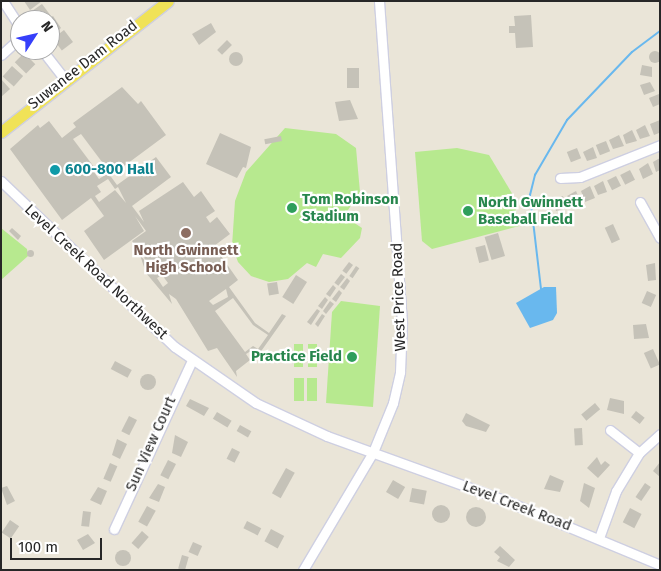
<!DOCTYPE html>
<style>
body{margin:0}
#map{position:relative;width:661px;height:571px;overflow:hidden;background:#eae5d8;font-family:"Fira Sans",sans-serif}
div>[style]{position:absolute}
.pitch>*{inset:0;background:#b7e98f;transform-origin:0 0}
.water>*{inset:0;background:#69b8ee}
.stream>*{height:2px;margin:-1px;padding:0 1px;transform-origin:1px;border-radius:1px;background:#69b8ee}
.building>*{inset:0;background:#c5c2b8;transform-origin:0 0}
.round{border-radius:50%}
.roads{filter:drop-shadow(1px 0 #cecfe1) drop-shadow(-1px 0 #cecfe1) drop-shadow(0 1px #cecfe1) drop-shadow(0 -1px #cecfe1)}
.minor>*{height:9px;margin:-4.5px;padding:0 4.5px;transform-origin:4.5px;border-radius:4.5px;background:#fff}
.major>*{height:11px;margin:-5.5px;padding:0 5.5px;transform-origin:5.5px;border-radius:5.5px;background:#f0e257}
.dots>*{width:14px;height:14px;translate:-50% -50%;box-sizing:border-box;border:2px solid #fff;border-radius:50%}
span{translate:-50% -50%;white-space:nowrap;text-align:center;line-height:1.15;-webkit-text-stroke:4.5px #fff;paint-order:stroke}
.street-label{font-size:15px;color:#272727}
.culture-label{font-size:15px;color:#0d838f;font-weight:700}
.left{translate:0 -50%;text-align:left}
.leisure-label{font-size:15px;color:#27864d;font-weight:700}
.right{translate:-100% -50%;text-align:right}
.education-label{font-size:15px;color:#785e54;font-weight:700}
.frame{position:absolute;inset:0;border:2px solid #272727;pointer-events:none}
.north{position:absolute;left:10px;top:10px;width:50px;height:50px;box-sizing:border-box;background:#fff;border:1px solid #a9a9a9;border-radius:50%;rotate:55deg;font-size:14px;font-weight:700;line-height:20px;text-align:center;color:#272727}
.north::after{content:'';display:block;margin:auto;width:18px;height:22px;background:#363ffa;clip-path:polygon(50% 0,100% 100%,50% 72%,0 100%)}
.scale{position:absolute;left:10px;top:538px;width:92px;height:22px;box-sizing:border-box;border:2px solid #272727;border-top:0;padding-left:6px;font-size:15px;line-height:18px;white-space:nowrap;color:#272727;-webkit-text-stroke:4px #fff;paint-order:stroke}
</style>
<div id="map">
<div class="pitch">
<div style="clip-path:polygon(285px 128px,336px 134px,356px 148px,360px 192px,344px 216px,362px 228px,360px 238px,341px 258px,323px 254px,316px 267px,307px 263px,288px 279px,269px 282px,251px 276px,238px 262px,232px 246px,235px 201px,246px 172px)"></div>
<div style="clip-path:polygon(457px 148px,489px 155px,513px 195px,519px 226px,432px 249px,422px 241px,415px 152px)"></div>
<div style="clip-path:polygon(1px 228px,27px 249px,28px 256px,1px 280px)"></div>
<div style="clip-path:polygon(341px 301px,380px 306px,373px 407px,326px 403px,332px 312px)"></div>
<div style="left:294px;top:344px;width:9px;height:23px"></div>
<div style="left:308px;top:344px;width:9px;height:23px"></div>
<div style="left:294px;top:378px;width:10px;height:23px"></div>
<div style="left:307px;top:378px;width:10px;height:23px"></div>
</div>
<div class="water">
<div style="clip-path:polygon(544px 287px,556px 287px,557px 313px,553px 320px,530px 328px,516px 303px)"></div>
</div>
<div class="stream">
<div style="left:541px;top:289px;width:95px;rotate:-96.7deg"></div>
<div style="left:530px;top:195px;width:21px;rotate:-76deg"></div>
<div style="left:535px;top:175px;width:64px;rotate:-59.8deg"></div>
<div style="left:567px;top:120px;width:94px;rotate:-46.3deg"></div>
<div style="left:632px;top:52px;width:35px;rotate:-37deg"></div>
</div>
<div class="building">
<div style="clip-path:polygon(24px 1px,42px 1px,30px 10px)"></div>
<div style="clip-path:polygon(42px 4px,51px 16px,39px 20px,32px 11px)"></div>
<div style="clip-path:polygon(531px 15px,533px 47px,516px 48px,515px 33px,509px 33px,509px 26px,515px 26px,514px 16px)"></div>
<div style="clip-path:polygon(53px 16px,61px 28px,51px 36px,47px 20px)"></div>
<div style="clip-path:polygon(211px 23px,216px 32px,199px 45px,192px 34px)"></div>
<div style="left:64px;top:30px;width:15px;height:14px;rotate:53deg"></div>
<div style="left:227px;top:40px;width:7px;height:14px;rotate:45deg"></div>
<div class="round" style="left:649px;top:51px;width:12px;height:12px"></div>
<div class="round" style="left:229px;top:52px;width:14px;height:14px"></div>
<div style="left:24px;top:53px;width:16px;height:13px;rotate:45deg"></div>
<div style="clip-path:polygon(642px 65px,652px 67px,652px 77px,640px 75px)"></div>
<div style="left:12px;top:66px;width:15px;height:14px;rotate:42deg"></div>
<div style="left:347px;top:68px;width:12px;height:20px"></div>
<div style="clip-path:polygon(1px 79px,10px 89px,1px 97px)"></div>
<div style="clip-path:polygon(650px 82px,655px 91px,644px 95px,640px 85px)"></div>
<div style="clip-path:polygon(evenodd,122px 87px,138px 104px,141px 101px,166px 135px,112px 175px,103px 166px,117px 185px,156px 157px,171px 177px,132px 206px,144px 222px,139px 211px,183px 182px,194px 197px,201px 191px,215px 211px,206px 217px,210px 223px,217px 217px,230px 234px,214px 246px,238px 280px,229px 287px,255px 323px,269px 333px,282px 314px,286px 316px,257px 357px,254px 349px,246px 354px,250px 360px,236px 371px,237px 377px,217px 348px,208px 351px,176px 299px,169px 294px,172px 304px,146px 273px,140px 255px,152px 269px,132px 241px,146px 231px,135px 216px,144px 231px,104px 260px,84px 231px,104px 216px,91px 198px,62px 220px,10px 149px,38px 125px,40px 128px,49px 121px,62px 138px,76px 127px,73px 123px,122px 87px,81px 134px,102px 162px,94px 167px,73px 139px,81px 134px,122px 87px,100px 168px,105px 175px,99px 179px,94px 172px,100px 168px,122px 87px,108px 179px,115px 189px,118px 187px,126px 203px,115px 190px,99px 202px,95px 196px,101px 192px,97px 186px,108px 179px,122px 87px,162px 275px,168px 283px,163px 287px,157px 278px,162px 275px,122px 87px,226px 289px,228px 297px,213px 305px,209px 301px,226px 289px,122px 87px,233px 298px,253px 325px,268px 335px,258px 349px,253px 346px,245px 352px,215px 311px,233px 298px)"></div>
<div style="clip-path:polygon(659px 94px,660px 104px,653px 107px,649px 98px)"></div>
<div style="clip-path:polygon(350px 100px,358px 119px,339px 121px,335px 102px)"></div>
<div style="clip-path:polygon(660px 120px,659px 133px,654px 135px,650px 124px)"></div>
<div style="clip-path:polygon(645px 125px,650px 136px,640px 139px,636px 130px)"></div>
<div style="clip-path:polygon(632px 130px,637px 141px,626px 144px,623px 135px)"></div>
<div style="clip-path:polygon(220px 133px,251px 147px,246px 168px,243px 167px,237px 178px,206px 164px)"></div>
<div style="clip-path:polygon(619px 135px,624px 146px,613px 149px,609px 140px)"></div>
<div style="left:281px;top:136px;width:5px;height:17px;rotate:79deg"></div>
<div style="left:606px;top:141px;width:11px;height:11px;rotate:68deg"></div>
<div style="clip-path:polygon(593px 147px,597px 158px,587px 161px,583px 152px)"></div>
<div style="left:577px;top:148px;width:11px;height:11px;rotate:68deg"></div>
<div style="clip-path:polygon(660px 158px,660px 170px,656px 172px,653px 162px)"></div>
<div style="clip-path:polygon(648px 163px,653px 174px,643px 179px,639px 169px)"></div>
<div style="left:630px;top:170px;width:11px;height:11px;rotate:63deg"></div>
<div style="left:616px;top:176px;width:11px;height:10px;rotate:63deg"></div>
<div style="clip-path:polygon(603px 181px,607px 192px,598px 195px,594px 186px)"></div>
<div style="clip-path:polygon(590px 186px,595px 198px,585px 202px,581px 191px)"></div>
<div style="clip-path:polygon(576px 191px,581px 203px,571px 207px,567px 196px)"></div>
<div style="clip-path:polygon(563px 196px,566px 208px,556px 211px,553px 200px)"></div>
<div style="left:613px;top:224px;width:17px;height:9px;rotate:66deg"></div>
<div style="clip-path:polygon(12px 228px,21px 236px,18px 240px,9px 231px)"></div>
<div style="left:498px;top:233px;width:24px;height:14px;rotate:73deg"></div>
<div style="left:485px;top:245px;width:16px;height:10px;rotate:76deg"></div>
<div class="round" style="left:26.5px;top:249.5px;width:7px;height:7px"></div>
<div style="left:349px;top:262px;width:5px;height:11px;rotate:37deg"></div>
<div style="clip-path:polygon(655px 263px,656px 280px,648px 281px,646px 265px)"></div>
<div style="left:356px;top:266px;width:4px;height:12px;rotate:34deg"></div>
<div style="left:341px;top:274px;width:5px;height:11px;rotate:37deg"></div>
<div style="left:296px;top:275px;width:13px;height:26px;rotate:32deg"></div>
<div style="clip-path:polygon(347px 278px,350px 281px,344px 290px,340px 287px)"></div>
<div style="left:277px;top:282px;width:12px;height:10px;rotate:81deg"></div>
<div style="clip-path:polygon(333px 285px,336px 288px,330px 297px,326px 294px)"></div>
<div style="clip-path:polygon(339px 290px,342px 293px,336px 302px,332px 299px)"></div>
<div style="left:647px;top:291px;width:10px;height:13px;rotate:24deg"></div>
<div style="clip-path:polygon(325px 297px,328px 300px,322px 309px,318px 306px)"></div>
<div style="clip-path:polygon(330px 301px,334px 304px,326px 314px,323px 311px)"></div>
<div style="clip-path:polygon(317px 309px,320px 311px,311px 325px,307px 322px)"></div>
<div style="clip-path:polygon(322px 314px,325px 316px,318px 327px,315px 324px)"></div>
<div style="clip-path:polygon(646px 324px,649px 338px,634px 339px,633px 325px)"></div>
<div style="left:653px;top:349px;width:17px;height:10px;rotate:66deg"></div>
<div style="left:115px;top:361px;width:19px;height:9px;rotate:28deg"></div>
<div class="round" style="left:140px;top:374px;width:16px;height:16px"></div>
<div style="clip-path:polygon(610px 398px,624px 401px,624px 414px,607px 410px)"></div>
<div style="clip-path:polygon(190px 399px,209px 408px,204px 416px,186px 406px)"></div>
<div style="left:595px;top:403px;width:8px;height:18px;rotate:50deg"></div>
<div style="left:636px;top:411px;width:11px;height:8px;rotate:38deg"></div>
<div style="left:217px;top:412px;width:17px;height:8px;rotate:31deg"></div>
<div style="clip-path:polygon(466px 413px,490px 425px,486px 432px,466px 426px,462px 421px)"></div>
<div style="left:129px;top:416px;width:9px;height:17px;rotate:27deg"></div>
<div style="left:240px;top:425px;width:13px;height:7px;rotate:29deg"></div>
<div style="left:582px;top:428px;width:17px;height:8px;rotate:87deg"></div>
<div style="clip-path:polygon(175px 435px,188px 442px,181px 457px,172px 453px)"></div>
<div style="clip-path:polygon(117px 439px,127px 444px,120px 459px,112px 455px)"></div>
<div style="left:232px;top:448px;width:9px;height:12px;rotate:27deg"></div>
<div style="clip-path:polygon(597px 457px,601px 465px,605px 461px,610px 465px,598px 478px,587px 468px)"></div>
<div style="left:168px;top:460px;width:9px;height:17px;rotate:27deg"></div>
<div style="clip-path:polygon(660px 462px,660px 477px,653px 471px)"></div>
<div style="left:110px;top:463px;width:8px;height:17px;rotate:23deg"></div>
<div style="left:286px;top:468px;width:10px;height:29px;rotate:29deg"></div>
<div style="clip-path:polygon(550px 475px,564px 481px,560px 492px,544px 489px)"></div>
<div style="left:393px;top:480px;width:14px;height:14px;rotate:30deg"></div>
<div style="clip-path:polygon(584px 483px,595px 488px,589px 508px,580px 501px)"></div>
<div style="left:645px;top:483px;width:7px;height:17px;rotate:34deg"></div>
<div style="clip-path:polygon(158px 484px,165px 487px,159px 502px,149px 498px)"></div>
<div style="clip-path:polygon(7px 486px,15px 501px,7px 505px,1px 488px)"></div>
<div style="clip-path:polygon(98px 487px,107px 491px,101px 505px,90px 500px)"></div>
<div style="left:412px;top:488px;width:15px;height:14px;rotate:11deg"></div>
<div class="round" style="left:432px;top:505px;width:18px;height:18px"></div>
<div style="left:147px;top:506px;width:10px;height:18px;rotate:29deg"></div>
<div class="round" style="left:466px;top:507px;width:20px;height:20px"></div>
<div style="left:630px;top:508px;width:13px;height:16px;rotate:27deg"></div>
<div style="left:83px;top:511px;width:8px;height:15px;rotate:7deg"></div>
<div style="left:10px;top:520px;width:11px;height:15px;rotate:34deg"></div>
<div style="left:247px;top:521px;width:16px;height:8px;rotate:27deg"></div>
<div style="left:271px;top:529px;width:15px;height:14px;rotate:28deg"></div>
<div style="left:142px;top:531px;width:9px;height:16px;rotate:41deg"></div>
<div style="clip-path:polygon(88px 534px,95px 543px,83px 550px,77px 540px)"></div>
<div style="left:193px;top:542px;width:10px;height:11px;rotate:24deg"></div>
<div style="clip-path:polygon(500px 546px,515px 560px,509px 567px,497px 561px,500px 557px,494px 552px)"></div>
<div class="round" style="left:115px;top:550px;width:16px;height:16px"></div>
<div style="left:182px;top:555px;width:7px;height:14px;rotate:16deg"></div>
</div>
<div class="roads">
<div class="minor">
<div style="left:3px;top:1px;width:31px;rotate:57deg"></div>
<div style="left:42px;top:50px;width:37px;rotate:52deg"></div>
<div style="left:1px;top:55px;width:25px;rotate:-42deg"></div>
<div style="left:560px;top:178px;width:20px;rotate:-3deg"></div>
<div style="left:580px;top:177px;width:86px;rotate:-21.8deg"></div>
<div style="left:1px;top:181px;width:240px;rotate:43.7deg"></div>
<div style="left:175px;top:347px;width:98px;rotate:34.7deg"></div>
<div style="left:256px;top:403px;width:78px;rotate:24.9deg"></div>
<div style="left:327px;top:436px;width:188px;rotate:19.9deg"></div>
<div style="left:504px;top:500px;width:169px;rotate:22.6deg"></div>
<div style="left:640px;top:202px;width:41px;rotate:60.9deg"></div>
<div style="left:610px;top:430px;width:37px;rotate:38deg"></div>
<div style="left:114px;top:529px;width:186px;rotate:-65.2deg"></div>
<div style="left:599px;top:538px;width:50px;rotate:-70.1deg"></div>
<div style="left:616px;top:491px;width:44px;rotate:-58.8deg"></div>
<div style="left:639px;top:453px;width:28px;rotate:-42deg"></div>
<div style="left:303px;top:570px;width:137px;rotate:-59.3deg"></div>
<div style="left:373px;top:452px;width:53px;rotate:-67.8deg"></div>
<div style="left:393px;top:403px;width:32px;rotate:-77deg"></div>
<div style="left:400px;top:372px;width:50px;rotate:-87.7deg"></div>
<div style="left:402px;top:322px;width:322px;rotate:-94.1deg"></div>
</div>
<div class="major">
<div style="left:1px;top:132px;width:212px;rotate:-38.1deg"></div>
</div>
</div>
<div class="dots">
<div style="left:55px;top:170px;background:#0f9aa8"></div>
<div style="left:292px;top:208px;background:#2e9e5b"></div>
<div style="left:468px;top:211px;background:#2e9e5b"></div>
<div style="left:186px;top:233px;background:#8d6e63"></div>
<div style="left:352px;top:357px;background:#2e9e5b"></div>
</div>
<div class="street-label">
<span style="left:83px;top:65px;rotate:-38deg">Suwanee Dam Road</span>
<span style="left:96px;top:272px;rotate:43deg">Level Creek Road Northwest</span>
<span style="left:399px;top:297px;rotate:-92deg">West Price Road</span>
<span style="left:151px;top:444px;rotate:-66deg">Sun View Court</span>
<span style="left:517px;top:506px;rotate:21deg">Level Creek Road</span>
</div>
<div class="culture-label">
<span class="left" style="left:65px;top:170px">600-800 Hall</span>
</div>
<div class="leisure-label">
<span class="left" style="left:302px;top:208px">Tom Robinson<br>Stadium</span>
<span class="left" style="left:478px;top:211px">North Gwinnett<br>Baseball Field</span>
<span class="right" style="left:342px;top:357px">Practice Field</span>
</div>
<div class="education-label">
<span style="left:186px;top:259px">North Gwinnett<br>High School</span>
</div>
<div class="frame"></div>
<div class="north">N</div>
<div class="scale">100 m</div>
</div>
